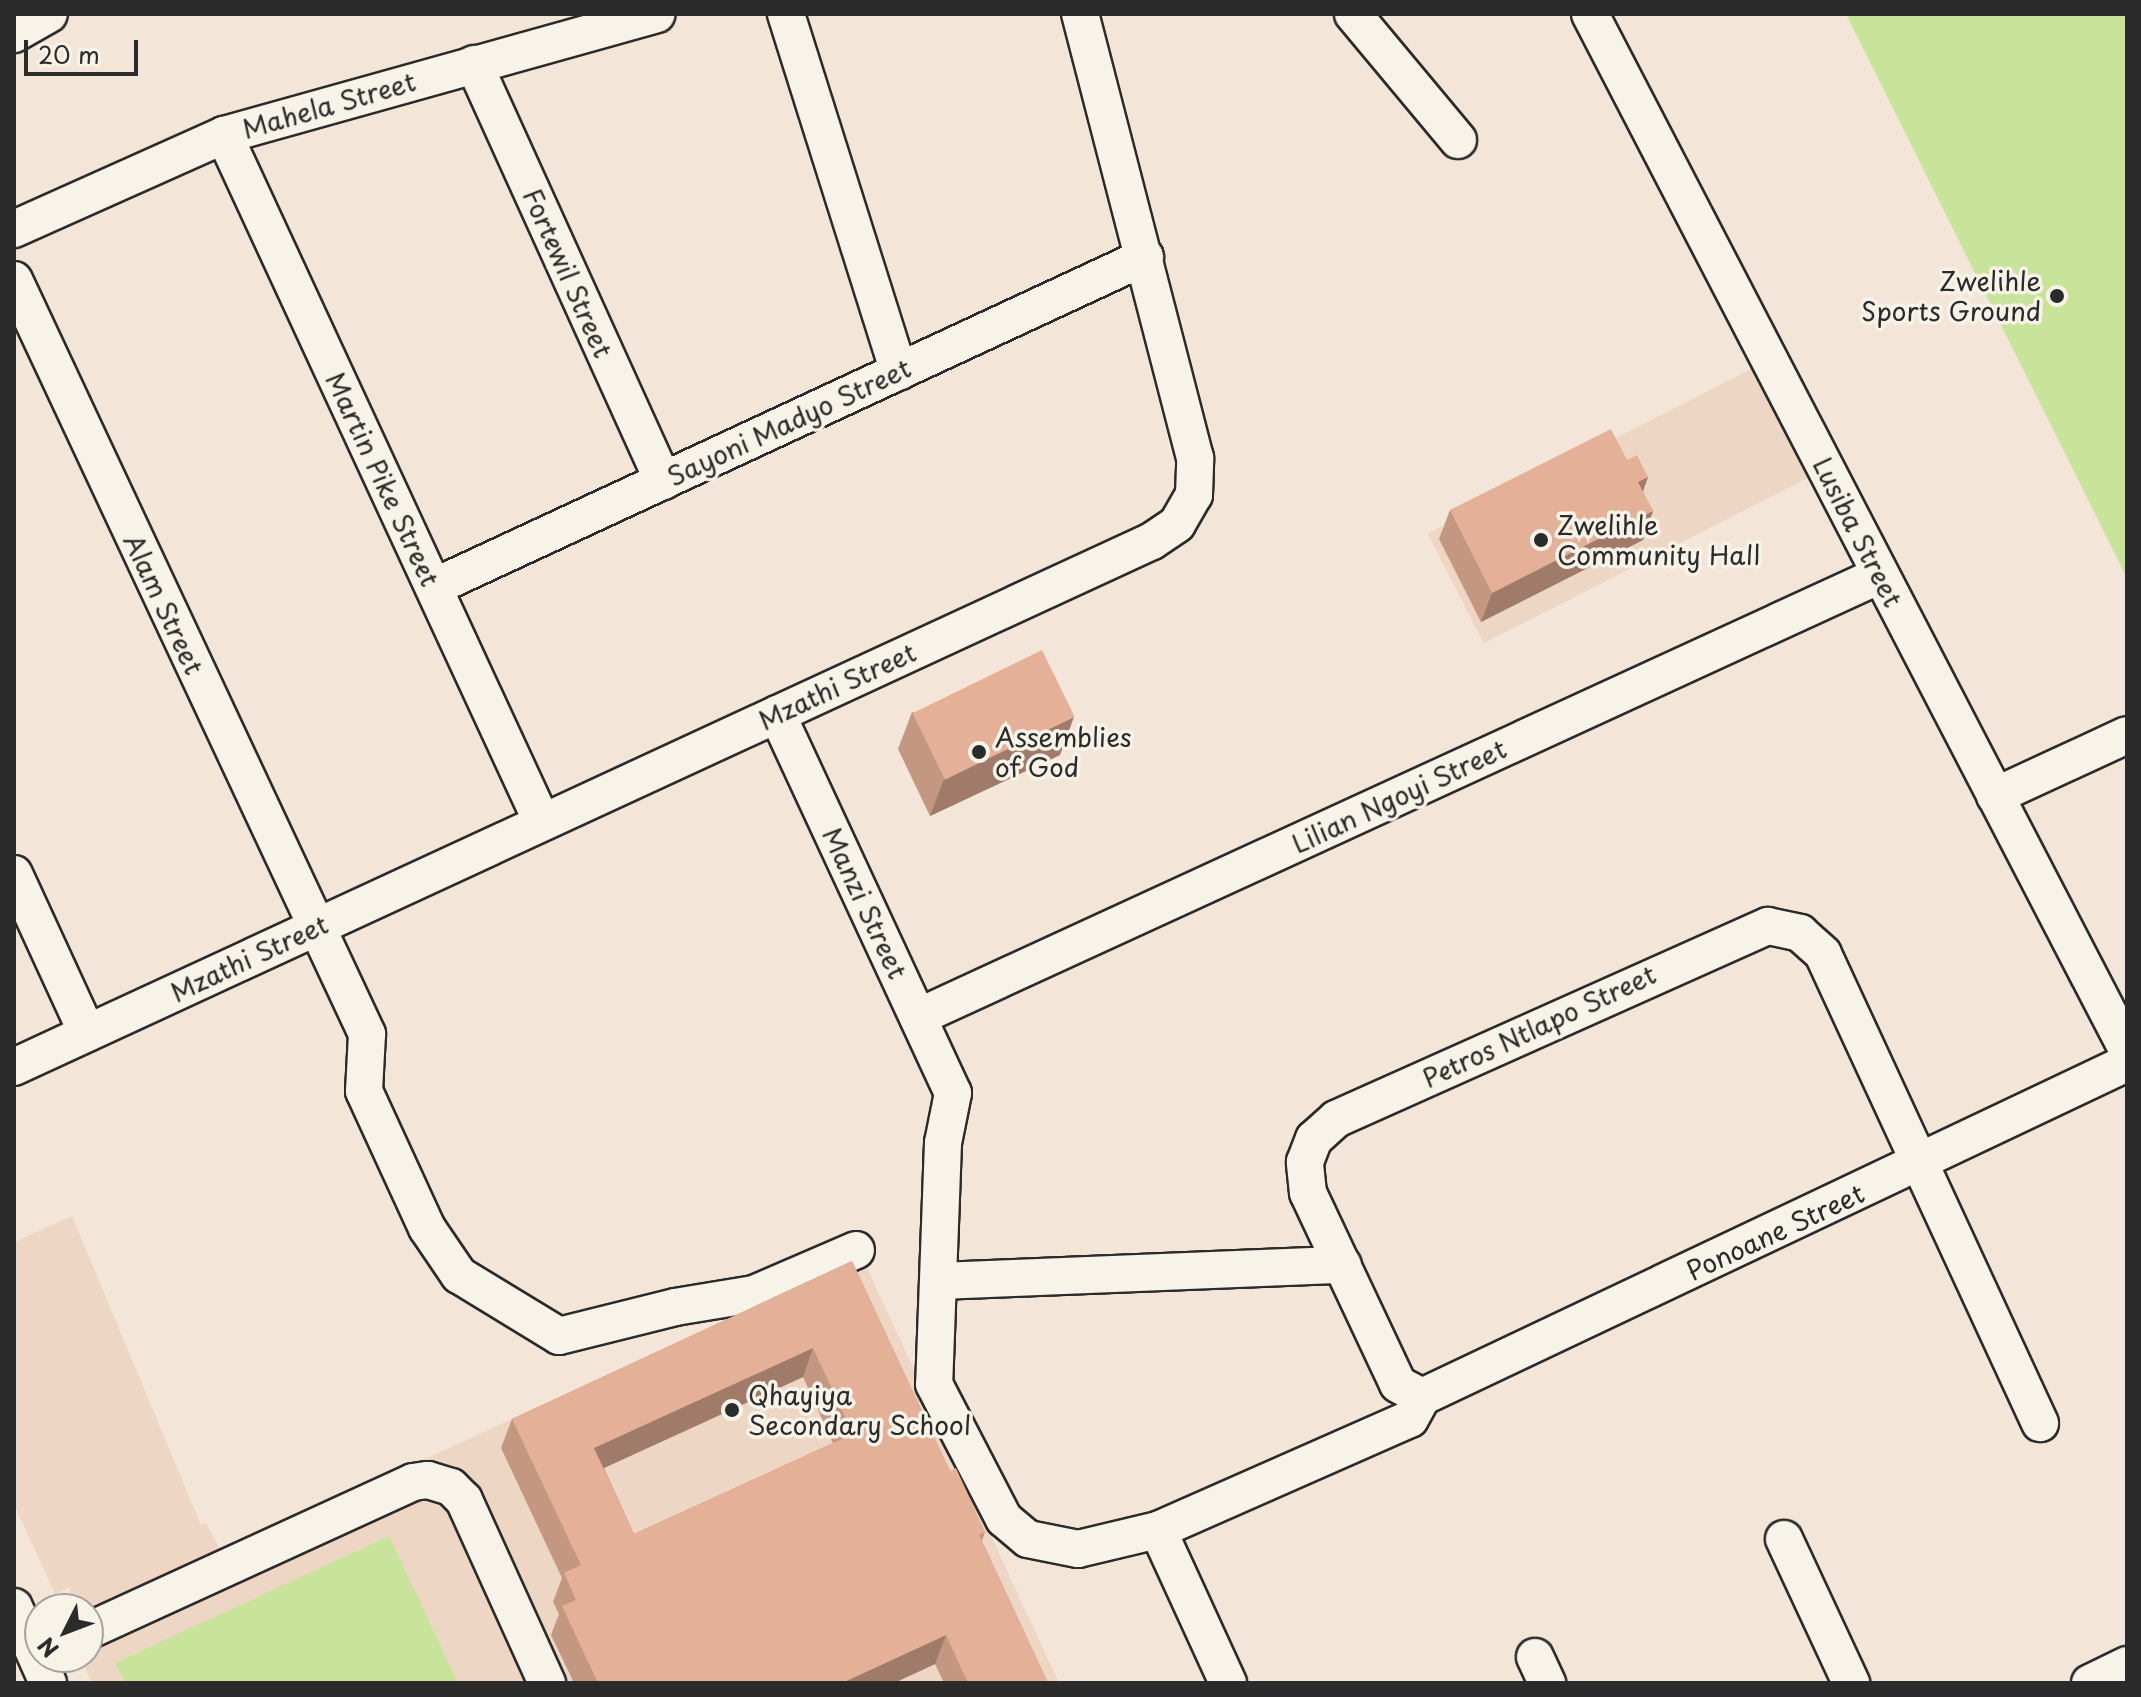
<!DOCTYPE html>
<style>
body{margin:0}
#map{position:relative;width:2141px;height:1697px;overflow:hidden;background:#f3e6d8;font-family:"Playpen Sans",sans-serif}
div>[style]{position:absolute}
.built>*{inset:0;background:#eed6c4;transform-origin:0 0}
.green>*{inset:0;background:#c8e39a}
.roads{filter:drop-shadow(2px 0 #2b2b2b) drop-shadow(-2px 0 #2b2b2b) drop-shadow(0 2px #2b2b2b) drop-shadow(0 -2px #2b2b2b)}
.minor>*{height:36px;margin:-18px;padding:0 18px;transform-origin:18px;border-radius:18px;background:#f7f3e8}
.wall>*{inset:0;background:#c49782}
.shaded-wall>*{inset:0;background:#a07b6a}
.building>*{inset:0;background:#e4b097;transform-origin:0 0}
.dots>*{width:22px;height:22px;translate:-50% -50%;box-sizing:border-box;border:4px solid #f7f3e8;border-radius:50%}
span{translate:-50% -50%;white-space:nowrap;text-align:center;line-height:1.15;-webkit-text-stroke:7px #f7f3e8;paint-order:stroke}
.street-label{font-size:26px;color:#2b2b2b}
.poi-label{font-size:26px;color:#2b2b2b}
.right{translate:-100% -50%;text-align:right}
.left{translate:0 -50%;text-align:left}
.frame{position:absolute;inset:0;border:16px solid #2b2b2b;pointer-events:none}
.north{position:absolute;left:24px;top:1593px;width:80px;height:80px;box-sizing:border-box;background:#f7f3e8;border:2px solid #a5a39c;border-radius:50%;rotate:228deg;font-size:22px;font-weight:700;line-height:32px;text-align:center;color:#2b2b2b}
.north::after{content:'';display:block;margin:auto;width:28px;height:36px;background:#2b2b2b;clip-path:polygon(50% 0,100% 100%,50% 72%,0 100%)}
.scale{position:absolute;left:24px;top:40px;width:114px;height:36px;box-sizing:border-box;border:4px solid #2b2b2b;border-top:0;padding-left:10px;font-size:24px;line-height:28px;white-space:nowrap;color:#2b2b2b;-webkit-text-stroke:6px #f7f3e8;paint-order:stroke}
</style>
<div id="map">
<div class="built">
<div style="left:1753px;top:368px;width:123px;height:365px;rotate:63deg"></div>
<div style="clip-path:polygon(72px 1216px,201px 1525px,206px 1523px,222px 1553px,862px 1257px,1059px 1683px,92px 1683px,86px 1670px,88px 1609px,68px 1609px,70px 1587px,55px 1594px,14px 1504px,14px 1242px)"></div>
</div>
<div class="green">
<div style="clip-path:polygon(1846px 14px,2127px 14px,2127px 578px)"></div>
<div style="clip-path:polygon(389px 1536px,458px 1683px,125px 1683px,115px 1663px)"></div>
</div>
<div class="roads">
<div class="minor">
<div style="left:786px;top:14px;width:375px;rotate:72.5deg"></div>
<div style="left:1353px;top:14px;width:164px;rotate:50.2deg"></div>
<div style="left:1590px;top:14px;width:1166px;rotate:62.58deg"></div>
<div style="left:14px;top:34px;width:40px;rotate:-29.7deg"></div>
<div style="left:474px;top:64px;width:458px;rotate:65.6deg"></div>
<div style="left:224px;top:135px;width:757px;rotate:65.16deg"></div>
<div style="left:14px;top:229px;width:230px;rotate:-24.1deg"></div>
<div style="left:224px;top:135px;width:449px;rotate:-15.6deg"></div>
<div style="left:14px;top:280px;width:833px;rotate:64.91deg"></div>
<div style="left:367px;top:1034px;width:57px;rotate:93deg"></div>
<div style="left:364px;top:1091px;width:151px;rotate:65.3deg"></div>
<div style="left:427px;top:1228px;width:57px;rotate:55.8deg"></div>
<div style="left:459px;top:1275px;width:117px;rotate:31.4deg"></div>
<div style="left:559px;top:1336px;width:120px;rotate:-14deg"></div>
<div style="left:675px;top:1307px;width:80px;rotate:-9.3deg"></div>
<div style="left:754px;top:1294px;width:111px;rotate:-23.3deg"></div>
<div style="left:434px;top:587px;width:784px;rotate:-24.9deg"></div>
<div style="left:777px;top:714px;width:418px;rotate:65.1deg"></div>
<div style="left:953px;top:1093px;width:51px;rotate:101.3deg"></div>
<div style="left:943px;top:1143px;width:241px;rotate:92.1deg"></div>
<div style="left:934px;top:1384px;width:152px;rotate:62.6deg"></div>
<div style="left:1004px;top:1519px;width:31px;rotate:40deg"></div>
<div style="left:1028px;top:1539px;width:51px;rotate:11.3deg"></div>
<div style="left:1078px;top:1549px;width:82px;rotate:-13.4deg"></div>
<div style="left:1158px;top:1530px;width:275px;rotate:-23.8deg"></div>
<div style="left:1410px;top:1419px;width:25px;rotate:-61deg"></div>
<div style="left:1995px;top:796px;width:145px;rotate:-24.8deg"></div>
<div style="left:14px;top:874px;width:175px;rotate:65.3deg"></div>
<div style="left:918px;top:1017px;width:1059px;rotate:-24.68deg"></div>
<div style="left:14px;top:1067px;width:1254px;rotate:-24.81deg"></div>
<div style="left:1152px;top:541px;width:30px;rotate:-34deg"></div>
<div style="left:1177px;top:524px;width:34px;rotate:-60deg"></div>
<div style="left:1194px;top:495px;width:37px;rotate:-88deg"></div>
<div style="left:1195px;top:458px;width:459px;rotate:-104.5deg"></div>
<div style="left:939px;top:1281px;width:404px;rotate:-2.3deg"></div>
<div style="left:1422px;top:1397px;width:27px;rotate:-152deg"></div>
<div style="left:1398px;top:1384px;width:211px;rotate:-115.2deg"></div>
<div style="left:1308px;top:1193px;width:31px;rotate:-96deg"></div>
<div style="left:1305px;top:1162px;width:25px;rotate:-69deg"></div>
<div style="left:1314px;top:1139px;width:30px;rotate:-42deg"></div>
<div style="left:1336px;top:1119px;width:473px;rotate:-24.1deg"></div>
<div style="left:1768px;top:926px;width:33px;rotate:12deg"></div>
<div style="left:1800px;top:933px;width:31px;rotate:42deg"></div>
<div style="left:1823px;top:954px;width:517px;rotate:65.17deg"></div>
<div style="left:1422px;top:1397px;width:780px;rotate:-25.35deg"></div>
<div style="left:1158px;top:1530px;width:168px;rotate:65.4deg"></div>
<div style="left:1784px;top:1539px;width:159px;rotate:65deg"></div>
<div style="left:14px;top:1607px;width:83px;rotate:65.9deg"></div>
<div style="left:88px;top:1631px;width:358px;rotate:-24.6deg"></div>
<div style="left:413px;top:1482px;width:15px;rotate:-8deg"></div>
<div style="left:428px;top:1480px;width:24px;rotate:17deg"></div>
<div style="left:451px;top:1487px;width:18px;rotate:45deg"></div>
<div style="left:464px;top:1500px;width:201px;rotate:65.6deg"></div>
<div style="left:1535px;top:1657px;width:29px;rotate:65deg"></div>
<div style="left:2090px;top:1683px;width:41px;rotate:-25.9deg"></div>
</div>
</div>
<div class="wall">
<div style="clip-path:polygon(1627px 460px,1648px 477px,1643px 492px,1653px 511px,1643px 540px,1481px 622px,1439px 539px,1450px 510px)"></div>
<div style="clip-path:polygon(912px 712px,1060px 755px,930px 816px,898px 749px)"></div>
<div style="clip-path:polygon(evenodd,852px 1261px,950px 1471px,985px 1532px,982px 1541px,1048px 1683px,944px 1683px,935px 1664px,894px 1683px,574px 1683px,551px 1635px,559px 1614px,553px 1602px,562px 1578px,501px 1448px,512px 1419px,852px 1261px,803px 1377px,833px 1443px,634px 1534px,604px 1468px,803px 1377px)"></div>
</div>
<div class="shaded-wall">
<div style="clip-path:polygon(1648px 477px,1637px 506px,1638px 482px)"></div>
<div style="clip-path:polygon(1653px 511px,1643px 540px,1481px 622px,1492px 593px)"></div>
<div style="clip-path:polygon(1074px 717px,1060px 755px,930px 816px,944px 779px)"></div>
<div style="clip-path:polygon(813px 1348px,803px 1377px,584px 1477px,594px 1448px)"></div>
<div style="clip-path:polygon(946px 1635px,935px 1664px,894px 1683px,842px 1683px)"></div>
</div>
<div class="building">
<div style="clip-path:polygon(1611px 429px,1627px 460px,1637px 455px,1648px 477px,1638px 482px,1653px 511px,1492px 593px,1450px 510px)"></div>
<div style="left:1042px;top:650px;width:74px;height:144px;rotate:64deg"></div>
<div style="clip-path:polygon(evenodd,852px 1261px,950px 1471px,956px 1468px,985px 1532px,979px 1535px,1048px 1683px,968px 1683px,946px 1635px,842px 1683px,598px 1683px,562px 1606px,576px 1600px,564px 1573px,581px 1565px,512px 1419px,852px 1261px,813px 1348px,853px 1434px,634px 1534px,594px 1448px,813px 1348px)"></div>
</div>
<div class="dots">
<div style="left:2057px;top:296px;background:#2b2b2b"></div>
<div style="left:1541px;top:540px;background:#2b2b2b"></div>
<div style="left:979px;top:752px;background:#2b2b2b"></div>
<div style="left:732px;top:1410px;background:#2b2b2b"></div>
</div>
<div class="street-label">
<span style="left:329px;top:105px;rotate:-16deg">Mahela Street</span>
<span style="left:568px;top:273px;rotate:66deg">Fortewil Street</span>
<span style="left:789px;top:422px;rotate:-25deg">Sayoni Madyo Street</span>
<span style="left:383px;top:479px;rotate:65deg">Martin Pike Street</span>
<span style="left:1858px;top:532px;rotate:63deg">Lusiba Street</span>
<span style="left:164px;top:604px;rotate:65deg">Alam Street</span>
<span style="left:837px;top:686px;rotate:-25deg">Mzathi Street</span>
<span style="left:1399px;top:796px;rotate:-25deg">Lilian Ngoyi Street</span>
<span style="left:865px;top:903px;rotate:65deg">Manzi Street</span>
<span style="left:249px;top:958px;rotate:-25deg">Mzathi Street</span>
<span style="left:1539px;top:1026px;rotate:-25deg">Petros Ntlapo Street</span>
<span style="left:1775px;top:1232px;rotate:-25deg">Ponoane Street</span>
</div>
<div class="poi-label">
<span class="right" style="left:2041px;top:296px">Zwelihle<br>Sports Ground</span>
<span class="left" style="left:1557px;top:540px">Zwelihle<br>Community Hall</span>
<span class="left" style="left:995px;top:752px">Assemblies<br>of God</span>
<span class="left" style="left:748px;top:1410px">Qhayiya<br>Secondary School</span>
</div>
<div class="frame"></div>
<div class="north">N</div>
<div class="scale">20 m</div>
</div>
